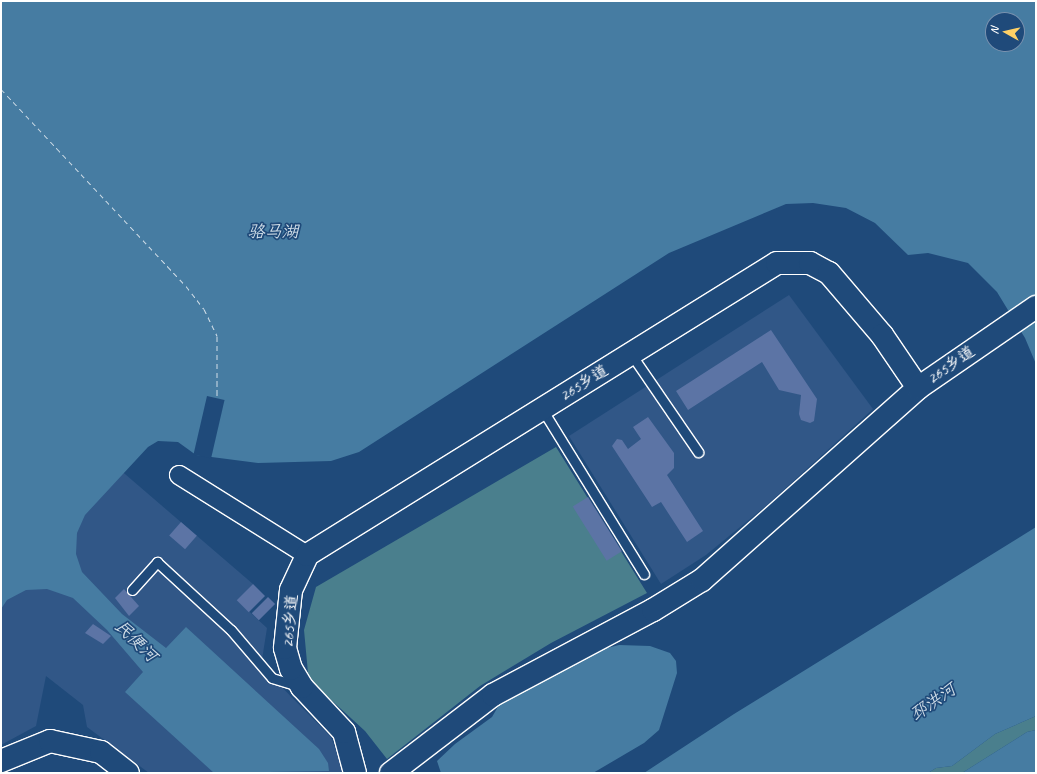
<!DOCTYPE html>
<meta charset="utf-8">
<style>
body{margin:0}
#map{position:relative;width:1037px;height:774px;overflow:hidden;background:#1f4a7a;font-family:Caveat,"LXGW WenKai TC",sans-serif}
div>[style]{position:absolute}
.built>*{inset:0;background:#315787}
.green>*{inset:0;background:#4a7f8d}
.water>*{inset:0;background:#467ca2}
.pier>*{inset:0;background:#1f4a7a;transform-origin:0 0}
.ferry>*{height:1px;margin-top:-0.5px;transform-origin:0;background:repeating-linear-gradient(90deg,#d1dee8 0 5px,transparent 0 9px)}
.building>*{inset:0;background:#5c74a5;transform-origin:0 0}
.roads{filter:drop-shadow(1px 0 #fff) drop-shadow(-1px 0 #fff) drop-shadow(0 1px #fff) drop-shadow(0 -1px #fff)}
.lane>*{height:9px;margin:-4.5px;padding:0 4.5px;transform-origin:4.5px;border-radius:4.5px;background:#1f4a7a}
.street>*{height:18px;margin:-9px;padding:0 9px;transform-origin:9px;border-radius:9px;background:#1f4a7a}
.secondary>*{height:22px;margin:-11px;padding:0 11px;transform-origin:11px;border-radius:11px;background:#1f4a7a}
span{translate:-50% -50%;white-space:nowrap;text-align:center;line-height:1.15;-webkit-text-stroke:3.5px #1f4a7a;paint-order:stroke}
.street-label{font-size:16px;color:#fff}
.water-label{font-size:17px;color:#d1dee8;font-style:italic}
.frame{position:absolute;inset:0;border:2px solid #fff;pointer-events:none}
.north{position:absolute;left:985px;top:12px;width:40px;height:40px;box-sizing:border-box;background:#1f4a7a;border:1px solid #7992af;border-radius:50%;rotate:278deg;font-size:11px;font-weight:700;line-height:16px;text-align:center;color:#fff}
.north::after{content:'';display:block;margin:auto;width:14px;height:18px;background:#ffd166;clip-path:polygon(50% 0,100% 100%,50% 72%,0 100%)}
</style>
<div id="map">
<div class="built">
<div style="clip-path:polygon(789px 295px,873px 409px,767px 505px,706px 555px,661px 584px,569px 436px)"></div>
<div style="clip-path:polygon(111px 462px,253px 584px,238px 601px,267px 628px,261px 666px,331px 737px,344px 773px,149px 773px,87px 727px,83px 705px,46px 676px,36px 726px,1px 745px,1px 579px)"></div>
</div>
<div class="green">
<div style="clip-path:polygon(556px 447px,647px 593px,551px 643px,480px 686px,387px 759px,365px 731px,316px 686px,308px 673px,304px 630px,316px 587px)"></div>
<div style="clip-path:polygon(1036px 716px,1036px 730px,1027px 732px,962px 773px,928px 773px,936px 768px,952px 766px,995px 734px)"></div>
</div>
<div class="water">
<div style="clip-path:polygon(evenodd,1px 1px,1036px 1px,1036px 364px,1025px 338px,997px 292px,968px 263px,928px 253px,908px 255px,875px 223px,846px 208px,813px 203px,786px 204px,669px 253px,359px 452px,331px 461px,258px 463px,196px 455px,178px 442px,158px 441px,148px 447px,85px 515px,77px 533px,76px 554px,82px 572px,122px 614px,166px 648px,186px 627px,319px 749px,328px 763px,329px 771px,214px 773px,125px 692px,143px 672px,107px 630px,73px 598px,47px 589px,26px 590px,7px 600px,1px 609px,1px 1px,993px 20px,1017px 20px,1017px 44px,993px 44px,993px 20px)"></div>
<div style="clip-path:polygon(1036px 527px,1036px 716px,995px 734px,952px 766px,936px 768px,928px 773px,644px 773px,734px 714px)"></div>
<div style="clip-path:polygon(619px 645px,650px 646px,670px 653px,676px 661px,677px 673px,659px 730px,644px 743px,593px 773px,441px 773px,437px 761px,455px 744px,492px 717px,503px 698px,587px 653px)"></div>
<div style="clip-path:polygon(1036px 730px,1036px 773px,962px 773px,1027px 732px)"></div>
</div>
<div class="pier">
<div style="left:207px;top:396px;width:18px;height:60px;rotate:13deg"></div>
</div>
<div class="ferry">
<div style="left:1px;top:89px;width:270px;rotate:46.8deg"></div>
<div style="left:186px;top:286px;width:29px;rotate:52deg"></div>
<div style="left:204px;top:309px;width:30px;rotate:64deg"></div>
<div style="left:217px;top:336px;width:62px;rotate:90deg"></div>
</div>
<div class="building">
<div style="clip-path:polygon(771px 330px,817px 399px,814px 421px,810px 423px,801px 420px,799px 414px,801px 395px,779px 390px,762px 362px,688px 410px,676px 391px)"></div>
<div style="clip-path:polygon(648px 417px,674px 453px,674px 468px,667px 475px,703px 531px,687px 542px,661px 502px,652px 507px,612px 446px,617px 439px,622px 440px,628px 449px,641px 439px,633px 427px)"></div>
<div style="left:588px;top:497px;width:64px;height:18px;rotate:58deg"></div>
<div style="left:181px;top:522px;width:21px;height:18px;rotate:41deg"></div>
<div style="left:253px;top:584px;width:17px;height:23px;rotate:45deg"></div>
<div style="clip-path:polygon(124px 589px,139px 606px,129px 616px,115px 598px)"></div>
<div style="left:268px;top:597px;width:10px;height:23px;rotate:45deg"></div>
<div style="clip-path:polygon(93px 624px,111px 636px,103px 644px,85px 633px)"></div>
</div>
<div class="roads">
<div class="lane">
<div style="left:631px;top:354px;width:119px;rotate:55.6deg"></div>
<div style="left:542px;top:409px;width:194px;rotate:58.3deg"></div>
<div style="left:132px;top:590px;width:38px;rotate:-48deg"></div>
<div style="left:157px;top:562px;width:100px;rotate:42.6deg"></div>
<div style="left:231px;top:630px;width:63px;rotate:49.5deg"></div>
<div style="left:272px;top:678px;width:28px;rotate:17deg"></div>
</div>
<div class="street">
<div style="left:179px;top:475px;width:151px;rotate:32deg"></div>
</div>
<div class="secondary">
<div style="left:1px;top:761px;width:53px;rotate:-22.2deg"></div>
<div style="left:50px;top:741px;width:52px;rotate:12.2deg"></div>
<div style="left:101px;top:752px;width:34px;rotate:38deg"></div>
<div style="left:355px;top:773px;width:42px;rotate:-105deg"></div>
<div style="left:344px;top:732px;width:62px;rotate:-133deg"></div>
<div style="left:302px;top:687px;width:21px;rotate:-121deg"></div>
<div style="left:291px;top:669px;width:22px;rotate:-106deg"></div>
<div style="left:285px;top:648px;width:58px;rotate:-84.1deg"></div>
<div style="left:291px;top:590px;width:38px;rotate:-65deg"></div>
<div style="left:307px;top:555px;width:553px;rotate:-31.85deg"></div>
<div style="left:777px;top:263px;width:33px"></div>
<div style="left:810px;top:263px;width:21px;rotate:28deg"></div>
<div style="left:829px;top:273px;width:82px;rotate:49.5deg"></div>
<div style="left:882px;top:335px;width:64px;rotate:55.8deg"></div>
<div style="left:391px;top:773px;width:128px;rotate:-37.4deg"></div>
<div style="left:493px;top:695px;width:181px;rotate:-28deg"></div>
<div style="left:653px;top:610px;width:57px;rotate:-31.5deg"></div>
<div style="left:702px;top:580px;width:289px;rotate:-41.6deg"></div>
<div style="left:918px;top:388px;width:143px;rotate:-34.5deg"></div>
</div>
</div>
<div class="street-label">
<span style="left:951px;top:365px;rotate:-35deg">265乡道</span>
<span style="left:584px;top:383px;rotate:-32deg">265乡道</span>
<span style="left:290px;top:621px;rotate:-85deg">265乡道</span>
</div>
<div class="water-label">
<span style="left:273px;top:232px">骆马湖</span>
<span style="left:136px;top:641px;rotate:44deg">民便河</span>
<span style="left:933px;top:702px;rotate:-35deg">邳洪河</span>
</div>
<div class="frame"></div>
<div class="north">N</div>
</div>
